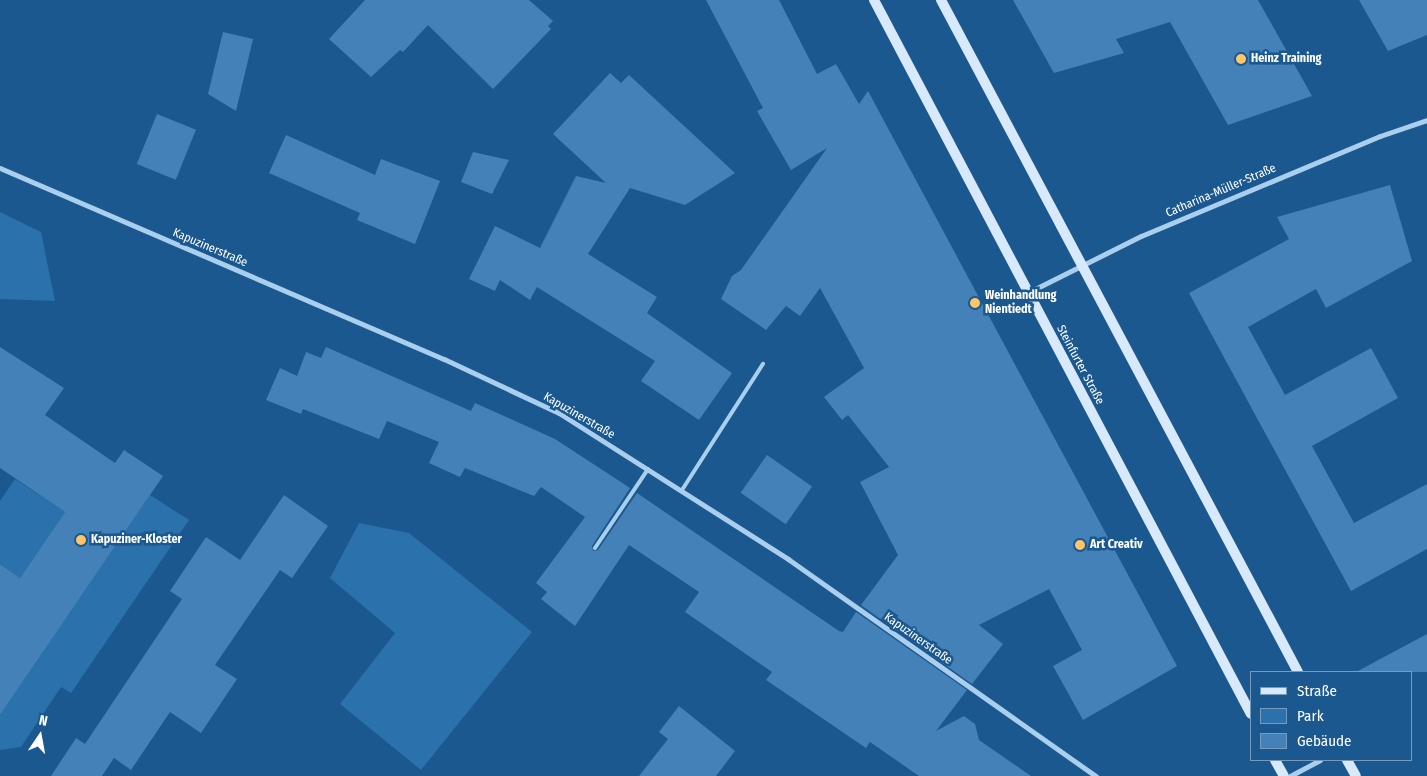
<!DOCTYPE html>
<meta charset="utf-8">
<style>
body{margin:0}
#map{position:relative;width:1427px;height:776px;overflow:hidden;background:#1b5890;font-family:"Fira Sans Condensed",sans-serif}
div>[style]{position:absolute}
.green>*{inset:0;background:#2b71ac}
.building>*{inset:0;background:#4481b8;transform-origin:0 0}
.service>*{height:4px;margin:-2px;padding:0 2px;transform-origin:2px;border-radius:2px;background:#aacfee}
.minor>*{height:5px;margin:-2.5px;padding:0 2.5px;transform-origin:2.5px;border-radius:2.5px;background:#aacfee}
.secondary>*{height:10px;margin:-5px;padding:0 5px;transform-origin:5px;border-radius:5px;background:#d7e9fa}
.dots>*{width:14px;height:14px;translate:-50% -50%;box-sizing:border-box;border:2px solid #1b5890;border-radius:50%}
span{translate:-50% -50%;white-space:nowrap;text-align:center;line-height:1.15;-webkit-text-stroke:5px #1b5890;paint-order:stroke}
.poi-label{font-size:12px;color:#fff;font-weight:700}
.left{translate:0 -50%;text-align:left}
.street-label{font-size:12px;color:#fff}
.legend{position:absolute;left:1250px;top:671px;width:162px;height:90px;box-sizing:border-box;background:#1b5890;border:1px solid #769bbc;margin:0;padding:6px 9px;list-style:none;font-size:15px;color:#fff}
.legend li{display:flex;align-items:center;gap:10px;height:25px}
.legend b{width:25px;border:1px solid #769bbc}
.north{position:absolute;left:15px;top:711px;width:50px;height:50px;-webkit-text-stroke:4px #1b5890;paint-order:stroke;rotate:12deg;font-size:14px;font-weight:700;line-height:20px;text-align:center;color:#fff}
.north::after{content:'';display:block;margin:auto;width:18px;height:22px;background:#fff;clip-path:polygon(50% 0,100% 100%,50% 72%,0 100%)}
</style>
<div id="map">
<div class="green">
<div style="clip-path:polygon(0 212px,41px 232px,55px 301px,0 299px)"></div>
<div style="clip-path:polygon(15px 479px,65px 512px,20px 578px,0 564px,0 501px)"></div>
<div style="clip-path:polygon(150px 495px,189px 520px,71px 693px,61px 687px,21px 747px,0 750px,0 715px)"></div>
<div style="clip-path:polygon(359px 523px,409px 533px,532px 632px,421px 770px,340px 704px,395px 633px,330px 578px)"></div>
</div>
<div class="building">
<div style="clip-path:polygon(365px 0,529px 0,553px 21px,548px 26px,551px 29px,493px 89px,428px 25px,403px 52px,400px 50px,371px 77px,329px 39px)"></div>
<div style="clip-path:polygon(706px 0,779px 0,817px 74px,836px 64px,859px 104px,868px 91px,1177px 666px,1083px 720px,1053px 666px,1082px 650px,1049px 589px,979px 625px,1003px 644px,972px 684px,861px 605px,898px 555px,860px 482px,889px 467px,848px 415px,842px 420px,824px 397px,864px 368px,820px 288px,800px 316px,786px 306px,766px 330px,721px 299px,732px 276px,741px 270px,827px 148px,791px 170px,757px 111px,763px 108px)"></div>
<div style="clip-path:polygon(1013px 0,1258px 0,1312px 96px,1228px 125px,1170px 22px,1116px 39px,1124px 53px,1054px 73px)"></div>
<div style="clip-path:polygon(1359px 0,1427px 0,1427px 35px,1388px 51px)"></div>
<div style="clip-path:polygon(223px 32px,253px 39px,236px 111px,208px 94px)"></div>
<div style="clip-path:polygon(610px 73px,621px 83px,629px 75px,735px 173px,685px 205px,630px 188px,588px 254px,657px 297px,647px 313px,732px 373px,699px 420px,641px 381px,655px 361px,537px 287px,530px 300px,500px 280px,495px 291px,469px 279px,495px 226px,540px 248px,576px 176px,606px 183px,553px 134px)"></div>
<div style="left:157px;top:114px;width:42px;height:54px;rotate:22deg"></div>
<div style="clip-path:polygon(286px 135px,375px 175px,381px 159px,440px 181px,415px 244px,357px 220px,360px 213px,269px 173px)"></div>
<div style="clip-path:polygon(473px 152px,509px 160px,492px 194px,461px 182px)"></div>
<div style="clip-path:polygon(1390px 185px,1412px 261px,1326px 308px,1316px 289px,1248px 327px,1285px 395px,1371px 348px,1398px 398px,1312px 446px,1354px 523px,1427px 484px,1427px 549px,1351px 591px,1189px 293px,1289px 239px,1277px 217px)"></div>
<div style="clip-path:polygon(0 347px,64px 388px,45px 415px,115px 463px,124px 450px,163px 476px,0 715px,0 564px,20px 578px,65px 512px,0 468px)"></div>
<div style="clip-path:polygon(326px 347px,471px 411px,475px 403px,555px 439px,630px 488px,592px 546px,593px 551px,598px 550px,637px 493px,839px 631px,843px 632px,856px 612px,967px 690px,936px 731px,964px 716px,975px 724px,979px 740px,1031px 776px,919px 776px,870px 742px,866px 748px,766px 680px,772px 672px,685px 612px,699px 592px,629px 545px,575px 626px,541px 599px,547px 592px,536px 583px,585px 517px,541px 487px,534px 496px,465px 468px,460px 477px,429px 463px,439px 442px,387px 421px,379px 439px,303px 409px,301px 414px,266px 400px,280px 368px,297px 376px,306px 352px,321px 358px)"></div>
<div style="left:767px;top:455px;width:55px;height:46px;rotate:35deg"></div>
<div style="clip-path:polygon(284px 495px,328px 526px,292px 578px,280px 570px,215px 665px,237px 679px,201px 733px,170px 712px,131px 770px,114px 758px,102px 776px,51px 776px,76px 738px,85px 744px,182px 599px,170px 591px,206px 537px,240px 560px)"></div>
<div style="clip-path:polygon(1427px 634px,1427px 672px,1356px 672px)"></div>
<div style="clip-path:polygon(679px 706px,735px 751px,716px 776px,639px 776px,668px 739px,659px 732px)"></div>
</div>
<div class="service">
<div style="left:682px;top:490px;width:150px;rotate:-57.3deg"></div>
<div style="left:595px;top:548px;width:95px;rotate:-56.1deg"></div>
</div>
<div class="minor">
<div style="left:0;top:168px;width:483px;rotate:23.3deg"></div>
<div style="left:444px;top:359px;width:127px;rotate:25.2deg"></div>
<div style="left:559px;top:413px;width:272px;rotate:32.5deg"></div>
<div style="left:788px;top:559px;width:377px;rotate:35.2deg"></div>
<div style="left:1029px;top:292px;width:125px;rotate:-26.6deg"></div>
<div style="left:1141px;top:236px;width:259px;rotate:-22.7deg"></div>
<div style="left:1380px;top:136px;width:50px;rotate:-18.8deg"></div>
<div style="left:1290px;top:776px;width:34px;rotate:-28deg"></div>
</div>
<div class="secondary">
<div style="left:874px;top:0;width:807px;rotate:62.17deg"></div>
<div style="left:941px;top:0;width:761px;rotate:62.02deg"></div>
<div style="left:1275px;top:760px;width:18px;rotate:61deg"></div>
<div style="left:1347px;top:760px;width:18px;rotate:61deg"></div>
</div>
<div class="dots">
<div style="left:1241px;top:59px;background:#ffc567"></div>
<div style="left:975px;top:303px;background:#ffc567"></div>
<div style="left:81px;top:540px;background:#ffc567"></div>
<div style="left:1080px;top:545px;background:#ffc567"></div>
</div>
<div class="poi-label">
<span class="left" style="left:1251px;top:59px">Heinz Training</span>
<span class="left" style="left:985px;top:303px">Weinhandlung<br>Nientiedt</span>
<span class="left" style="left:91px;top:540px">Kapuziner-Kloster</span>
<span class="left" style="left:1090px;top:545px">Art Creativ</span>
</div>
<div class="street-label">
<span style="left:1221px;top:191px;rotate:-23deg">Catharina-Müller-Straße</span>
<span style="left:210px;top:248px;rotate:23deg">Kapuzinerstraße</span>
<span style="left:1080px;top:365px;rotate:62deg">Steinfurter Straße</span>
<span style="left:579px;top:416px;rotate:30deg">Kapuzinerstraße</span>
<span style="left:918px;top:639px;rotate:35deg">Kapuzinerstraße</span>
</div>
<ul class="legend">
<li><b style="height:6px;background:#d7e9fa"></b>Straße</li>
<li><b style="height:14px;background:#2b71ac"></b>Park</li>
<li><b style="height:14px;background:#4481b8"></b>Gebäude</li>
</ul>
<div class="north">N</div>
</div>
